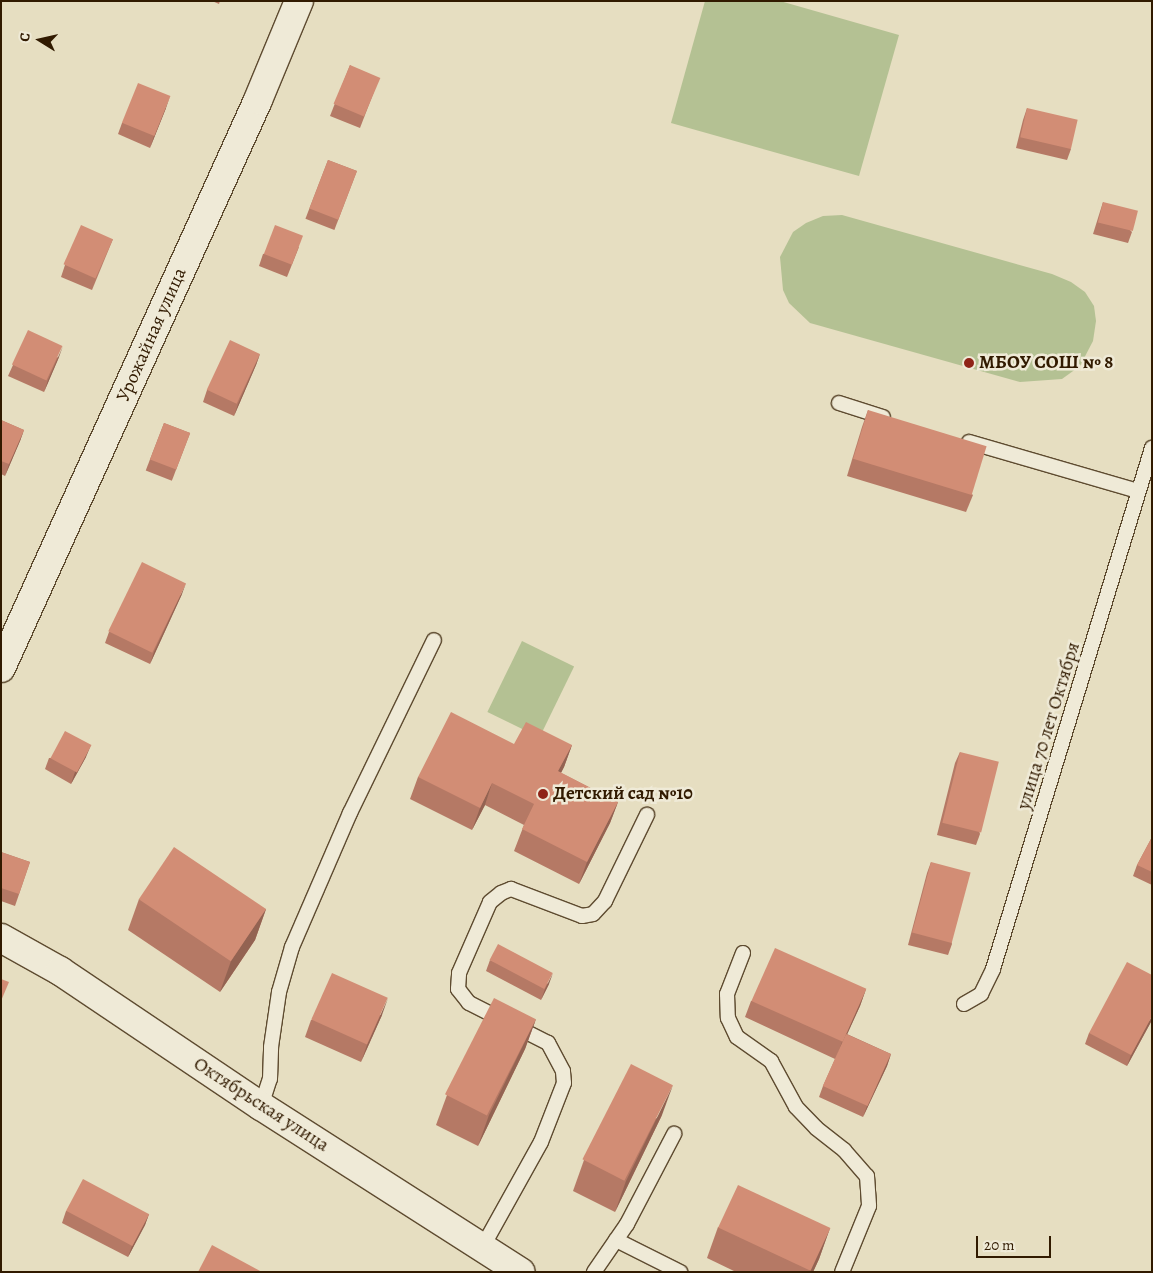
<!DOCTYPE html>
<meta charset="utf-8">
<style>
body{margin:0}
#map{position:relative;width:1153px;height:1273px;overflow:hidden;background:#e6dec1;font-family:Alegreya,serif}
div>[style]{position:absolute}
.green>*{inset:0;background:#b4c193;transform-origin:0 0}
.roads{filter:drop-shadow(1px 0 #5e4b30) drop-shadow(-1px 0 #5e4b30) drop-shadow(0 1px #5e4b30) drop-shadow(0 -1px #5e4b30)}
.service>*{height:14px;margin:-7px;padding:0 7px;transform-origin:7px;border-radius:7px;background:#efead7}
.minor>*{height:28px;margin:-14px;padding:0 14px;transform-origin:14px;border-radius:14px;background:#efead7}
.wall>*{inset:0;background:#b57965;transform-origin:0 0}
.shaded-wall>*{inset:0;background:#936352}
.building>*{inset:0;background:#d28d75;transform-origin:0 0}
.dots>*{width:14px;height:14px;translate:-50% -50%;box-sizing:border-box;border:2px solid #efead7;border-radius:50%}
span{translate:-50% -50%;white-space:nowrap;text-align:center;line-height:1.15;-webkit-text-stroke:5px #efead7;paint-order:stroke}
.street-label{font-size:19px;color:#311a00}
.poi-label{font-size:19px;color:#311a00;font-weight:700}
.left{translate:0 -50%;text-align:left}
.frame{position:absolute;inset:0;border:2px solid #311a00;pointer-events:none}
.north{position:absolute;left:15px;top:15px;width:50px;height:50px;-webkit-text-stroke:4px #efead7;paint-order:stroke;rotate:280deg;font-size:14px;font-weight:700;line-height:20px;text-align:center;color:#311a00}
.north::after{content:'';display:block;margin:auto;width:18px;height:22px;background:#311a00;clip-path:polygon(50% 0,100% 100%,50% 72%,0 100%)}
.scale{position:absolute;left:976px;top:1236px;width:75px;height:22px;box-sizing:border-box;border:2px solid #311a00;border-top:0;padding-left:6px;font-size:15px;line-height:18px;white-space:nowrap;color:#311a00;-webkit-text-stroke:4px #efead7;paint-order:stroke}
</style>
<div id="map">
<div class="green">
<div style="clip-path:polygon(705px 1px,780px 1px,899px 35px,859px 176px,671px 123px)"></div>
<div style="clip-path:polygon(842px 215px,1052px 274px,1071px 282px,1085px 292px,1094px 306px,1096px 321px,1093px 341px,1080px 366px,1062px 379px,1020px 382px,810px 323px,789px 303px,783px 290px,780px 257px,793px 232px,806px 223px,823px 216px)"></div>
<div style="left:522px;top:641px;width:58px;height:79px;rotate:26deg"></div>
</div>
<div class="roads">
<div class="service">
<div style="left:839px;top:403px;width:46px;rotate:17.7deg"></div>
<div style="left:969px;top:442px;width:176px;rotate:16.2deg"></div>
<div style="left:743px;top:953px;width:44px;rotate:111.3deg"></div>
<div style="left:727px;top:994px;width:24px;rotate:88deg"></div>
<div style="left:728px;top:1018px;width:21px;rotate:65deg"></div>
<div style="left:737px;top:1037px;width:42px;rotate:35.2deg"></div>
<div style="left:771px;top:1061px;width:52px;rotate:61.5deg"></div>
<div style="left:796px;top:1107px;width:29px;rotate:46deg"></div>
<div style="left:816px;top:1128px;width:36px;rotate:38deg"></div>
<div style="left:844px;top:1150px;width:35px;rotate:49deg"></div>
<div style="left:867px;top:1176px;width:30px;rotate:86deg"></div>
<div style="left:869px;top:1206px;width:71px;rotate:112.2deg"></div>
<div style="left:964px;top:1004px;width:20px;rotate:-30deg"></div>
<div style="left:981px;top:994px;width:28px;rotate:-64deg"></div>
<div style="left:993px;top:969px;width:545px;rotate:-73.03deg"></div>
<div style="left:261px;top:1106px;width:28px;rotate:-72deg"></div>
<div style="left:270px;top:1079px;width:32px;rotate:-88deg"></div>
<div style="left:271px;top:1047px;width:56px;rotate:-81.7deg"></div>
<div style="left:279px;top:992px;width:47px;rotate:-73.9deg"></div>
<div style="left:292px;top:947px;width:146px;rotate:-66.6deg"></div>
<div style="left:350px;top:813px;width:192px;rotate:-64.1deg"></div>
<div style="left:616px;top:1240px;width:72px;rotate:26.6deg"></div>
<div style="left:482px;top:1248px;width:121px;rotate:-60.9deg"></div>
<div style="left:541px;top:1142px;width:63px;rotate:-68.7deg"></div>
<div style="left:564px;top:1083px;width:12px;rotate:-95deg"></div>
<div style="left:563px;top:1071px;width:32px;rotate:-118deg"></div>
<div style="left:548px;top:1043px;width:89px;rotate:-153.1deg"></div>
<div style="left:469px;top:1003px;width:18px;rotate:-128deg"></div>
<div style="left:458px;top:989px;width:16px;rotate:-86deg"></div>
<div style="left:459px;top:973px;width:77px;rotate:-66.4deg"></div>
<div style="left:490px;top:902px;width:14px;rotate:-39deg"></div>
<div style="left:501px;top:893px;width:11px;rotate:-22deg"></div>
<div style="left:511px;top:889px;width:76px;rotate:20.8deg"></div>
<div style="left:582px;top:916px;width:11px;rotate:-10deg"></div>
<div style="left:593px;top:914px;width:18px;rotate:-47deg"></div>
<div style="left:605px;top:901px;width:96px;rotate:-64deg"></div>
<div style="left:594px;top:1272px;width:58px;rotate:-55.5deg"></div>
<div style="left:627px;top:1224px;width:102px;rotate:-62.4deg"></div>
</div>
<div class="minor">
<div style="left:1px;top:668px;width:623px;rotate:-65.65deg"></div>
<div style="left:258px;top:100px;width:107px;rotate:-67.5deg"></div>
<div style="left:1px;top:938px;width:68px;rotate:29.2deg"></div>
<div style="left:60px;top:971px;width:242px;rotate:33.9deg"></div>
<div style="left:261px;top:1106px;width:308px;rotate:32.6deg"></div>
</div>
</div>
<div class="wall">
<div style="clip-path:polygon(212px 1px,220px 1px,219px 4px)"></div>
<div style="clip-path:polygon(350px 65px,375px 89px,360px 128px,330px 116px)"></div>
<div style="clip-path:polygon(166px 108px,150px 148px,118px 134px,122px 123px)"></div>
<div style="clip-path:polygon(1027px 108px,1071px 149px,1067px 160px,1016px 148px,1023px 120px)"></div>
<div style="left:328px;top:160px;width:31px;height:63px;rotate:21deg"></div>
<div style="clip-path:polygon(1103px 202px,1132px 232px,1128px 243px,1093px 234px)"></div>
<div style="clip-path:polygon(113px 239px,92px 290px,61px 277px,65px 265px)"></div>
<div style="clip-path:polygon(299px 247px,287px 277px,259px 266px,263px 254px)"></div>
<div style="clip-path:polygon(260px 354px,256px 365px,234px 416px,203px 402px,207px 390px)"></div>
<div style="clip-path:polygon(59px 357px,44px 392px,8px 376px,13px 365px)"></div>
<div style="clip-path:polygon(868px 410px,973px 495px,966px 512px,847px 476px,862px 427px)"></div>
<div style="clip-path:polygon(1px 420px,24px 430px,20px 441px,5px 476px,1px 474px)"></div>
<div style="left:164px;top:423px;width:28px;height:51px;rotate:21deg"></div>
<div style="clip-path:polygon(182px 594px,150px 664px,105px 643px,109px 632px)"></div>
<div style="clip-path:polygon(514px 744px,572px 745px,564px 767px,561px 773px,618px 802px,610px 823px,579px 884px,514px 851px,524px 825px,485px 805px,472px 830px,410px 799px,418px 777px)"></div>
<div style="clip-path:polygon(960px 752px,980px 834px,976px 845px,937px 835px,955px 763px)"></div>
<div style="clip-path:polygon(86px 757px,71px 784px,45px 769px,49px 758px)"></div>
<div style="clip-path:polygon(1152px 837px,1152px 885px,1133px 876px,1137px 865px)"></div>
<div style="clip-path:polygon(1px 852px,30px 862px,15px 906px,1px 901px)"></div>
<div style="clip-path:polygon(931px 862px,952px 944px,948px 955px,908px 945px,927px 873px)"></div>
<div style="clip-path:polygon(139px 899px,266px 909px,255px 940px,220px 992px,128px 930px)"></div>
<div style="clip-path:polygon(490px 960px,549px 984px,541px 1000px,486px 971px)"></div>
<div style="clip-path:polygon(866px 989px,860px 1006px,847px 1034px,891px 1054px,887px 1066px,863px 1117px,819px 1097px,823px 1086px,835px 1059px,745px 1017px,751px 1001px)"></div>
<div style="clip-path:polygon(382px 1015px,361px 1062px,305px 1037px,311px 1020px)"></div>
<div style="clip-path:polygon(536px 1019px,525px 1049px,478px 1146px,436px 1125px,447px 1095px)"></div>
<div style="clip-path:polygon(1152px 1020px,1127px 1066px,1085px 1044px,1089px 1033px)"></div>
<div style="clip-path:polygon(662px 1115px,615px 1212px,573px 1191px,584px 1160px)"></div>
<div style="clip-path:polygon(66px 1211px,149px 1214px,145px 1225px,128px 1257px,62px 1223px)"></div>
<div style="clip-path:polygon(718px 1227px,830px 1228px,819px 1259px,813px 1272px,736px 1272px,707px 1258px)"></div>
</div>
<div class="shaded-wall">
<div style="clip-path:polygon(170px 96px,166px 108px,150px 148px,154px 136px)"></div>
<div style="clip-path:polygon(63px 346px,59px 357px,44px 392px,48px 380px)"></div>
<div style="clip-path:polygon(260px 354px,256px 365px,234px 416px,238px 404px)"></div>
<div style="clip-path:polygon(24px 430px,20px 441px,5px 476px,9px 464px)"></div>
<div style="clip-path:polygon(186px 583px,182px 594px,150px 664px,154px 652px)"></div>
<div style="clip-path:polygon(91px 745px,86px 757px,71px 784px,75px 772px)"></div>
<div style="clip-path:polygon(572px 745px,564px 767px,550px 793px,558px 771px)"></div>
<div style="clip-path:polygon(492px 783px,485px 805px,472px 830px,480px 808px)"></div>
<div style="clip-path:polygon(618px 802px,610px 823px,579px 884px,587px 862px)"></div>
<div style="clip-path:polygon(266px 909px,255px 940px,220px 992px,231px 961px)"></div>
<div style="clip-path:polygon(553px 973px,549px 984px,541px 1000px,545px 989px)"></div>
<div style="clip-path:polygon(866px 989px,860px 1006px,836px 1059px,842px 1042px)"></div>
<div style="clip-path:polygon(388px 998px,382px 1015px,361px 1062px,367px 1045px)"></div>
<div style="clip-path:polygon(1152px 1016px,1152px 1020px,1127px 1066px,1131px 1055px)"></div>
<div style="clip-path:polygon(536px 1019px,525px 1049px,478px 1146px,489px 1115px)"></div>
<div style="clip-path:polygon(891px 1054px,887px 1066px,863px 1117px,867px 1106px)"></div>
<div style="clip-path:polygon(673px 1085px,662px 1115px,615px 1212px,626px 1181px)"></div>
<div style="clip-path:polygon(149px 1214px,145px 1225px,128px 1257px,132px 1246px)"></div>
<div style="clip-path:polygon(830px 1228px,819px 1259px,813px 1272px,809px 1272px)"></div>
</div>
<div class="building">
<div style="left:350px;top:65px;width:33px;height:42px;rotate:23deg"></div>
<div style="left:138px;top:83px;width:35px;height:43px;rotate:22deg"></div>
<div style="left:1027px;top:108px;width:52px;height:30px;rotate:13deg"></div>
<div style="left:328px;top:160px;width:31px;height:52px;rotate:21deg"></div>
<div style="left:1103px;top:202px;width:36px;height:21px;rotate:14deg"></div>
<div style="left:81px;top:225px;width:35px;height:43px;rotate:24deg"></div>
<div style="left:275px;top:225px;width:30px;height:31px;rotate:21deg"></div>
<div style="left:28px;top:330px;width:38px;height:38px;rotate:25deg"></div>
<div style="left:230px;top:340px;width:33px;height:55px;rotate:25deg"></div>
<div style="left:868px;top:410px;width:124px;height:51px;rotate:17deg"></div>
<div style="clip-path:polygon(1px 420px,24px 430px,9px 464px,1px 461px)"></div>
<div style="left:164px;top:423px;width:28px;height:39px;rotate:21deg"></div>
<div style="left:142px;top:562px;width:49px;height:77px;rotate:26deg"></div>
<div style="clip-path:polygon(451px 712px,514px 744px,526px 722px,572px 745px,558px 771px,618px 802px,587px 862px,522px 829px,534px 804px,492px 783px,480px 808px,418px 777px)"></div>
<div style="left:65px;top:731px;width:30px;height:31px;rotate:28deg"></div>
<div style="left:960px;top:752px;width:40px;height:73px;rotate:14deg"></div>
<div style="clip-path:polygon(1152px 837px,1152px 872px,1137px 865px)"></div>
<div style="left:174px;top:847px;width:111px;height:63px;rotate:34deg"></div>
<div style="clip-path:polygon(1px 852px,30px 862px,19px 894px,1px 888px)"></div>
<div style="left:931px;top:862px;width:41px;height:73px;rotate:15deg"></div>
<div style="left:498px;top:944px;width:62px;height:18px;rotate:28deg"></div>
<div style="left:775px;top:948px;width:100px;height:58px;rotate:24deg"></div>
<div style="clip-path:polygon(1127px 962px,1152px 975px,1152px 1016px,1131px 1055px,1089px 1033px)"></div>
<div style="left:332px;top:973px;width:61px;height:51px;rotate:24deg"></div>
<div style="clip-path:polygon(1px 979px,9px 982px,1px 1001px)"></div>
<div style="left:494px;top:998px;width:47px;height:108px;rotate:27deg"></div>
<div style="left:846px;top:1034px;width:49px;height:57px;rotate:24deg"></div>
<div style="left:631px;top:1064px;width:47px;height:107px;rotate:27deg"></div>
<div style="left:83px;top:1179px;width:75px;height:36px;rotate:28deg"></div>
<div style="left:738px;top:1185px;width:102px;height:47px;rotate:25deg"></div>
<div style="clip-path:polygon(212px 1245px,262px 1272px,198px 1272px)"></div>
</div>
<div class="dots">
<div style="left:969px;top:363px;background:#8f2418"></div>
<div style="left:543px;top:794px;background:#8f2418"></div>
</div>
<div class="street-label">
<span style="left:152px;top:335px;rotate:-66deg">Урожайная улица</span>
<span style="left:1049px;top:726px;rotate:-73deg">улица 70 лет Октября</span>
<span style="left:261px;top:1105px;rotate:33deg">Октябрьская улица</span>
</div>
<div class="poi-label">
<span class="left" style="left:979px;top:363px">МБОУ СОШ № 8</span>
<span class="left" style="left:553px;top:794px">Детский сад №10</span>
</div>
<div class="frame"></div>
<div class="north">С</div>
<div class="scale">20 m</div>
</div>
